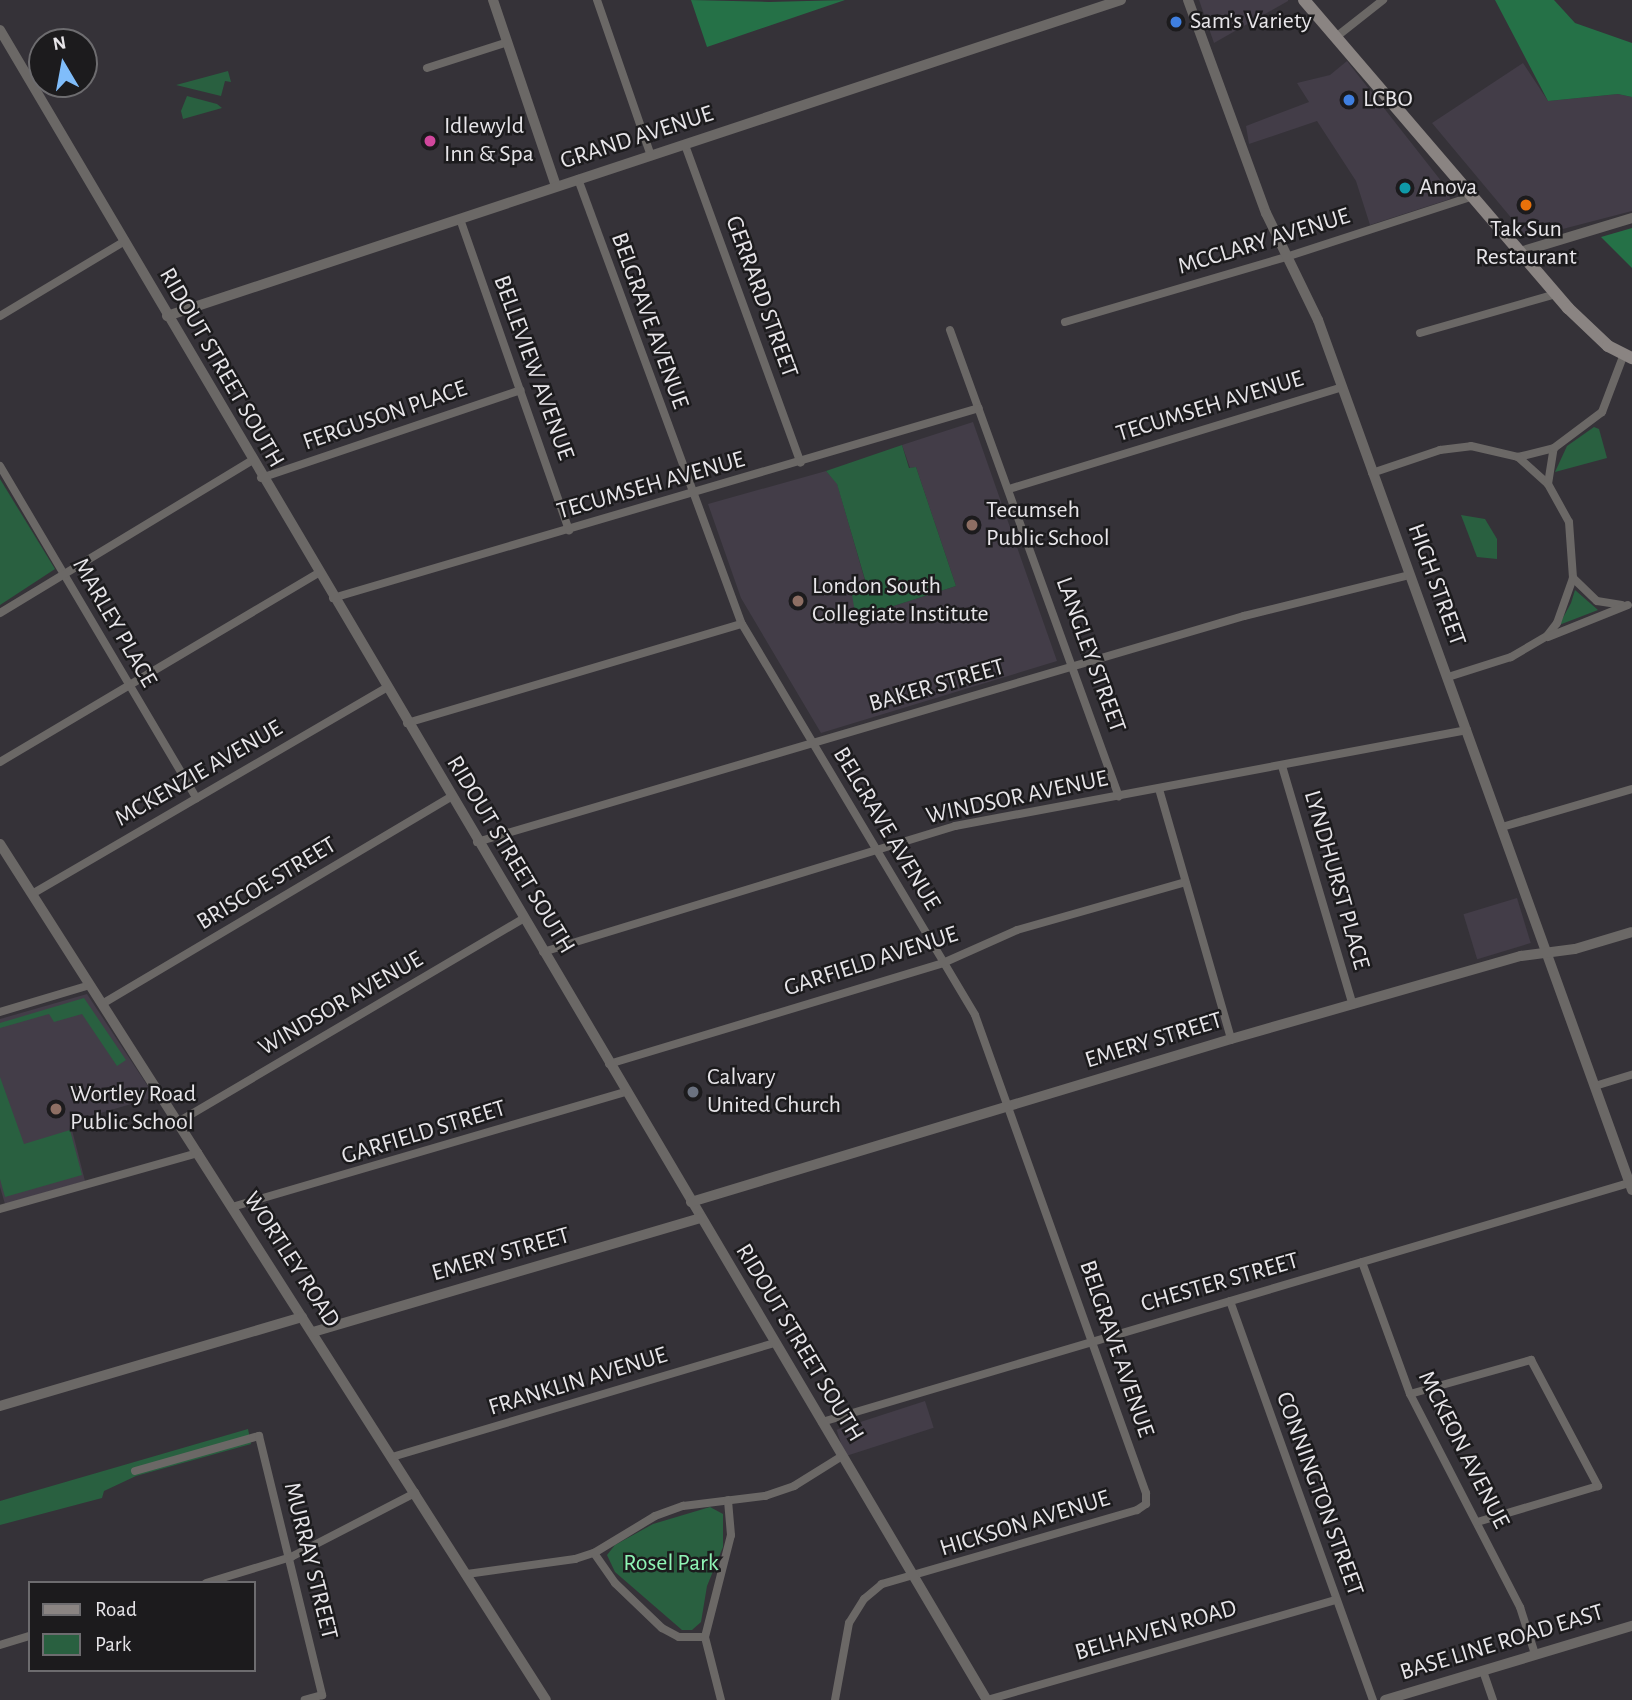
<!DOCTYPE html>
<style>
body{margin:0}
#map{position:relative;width:1632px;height:1700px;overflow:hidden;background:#353238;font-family:"Alegreya Sans",sans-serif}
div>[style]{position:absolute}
.built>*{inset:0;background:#433d48;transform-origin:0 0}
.green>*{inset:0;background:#296040}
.forest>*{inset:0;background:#257147}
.minor>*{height:8px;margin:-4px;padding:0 4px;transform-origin:4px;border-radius:4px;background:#6b6866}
.tertiary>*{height:10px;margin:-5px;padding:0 5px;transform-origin:5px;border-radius:5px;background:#6b6866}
.secondary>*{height:12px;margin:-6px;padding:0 6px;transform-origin:6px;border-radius:6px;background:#8a8482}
.dots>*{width:19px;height:19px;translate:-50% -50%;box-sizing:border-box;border:4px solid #1c1b1d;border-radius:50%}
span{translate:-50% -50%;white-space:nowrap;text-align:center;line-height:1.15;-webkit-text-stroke:5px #1c1b1d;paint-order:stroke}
.poi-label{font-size:24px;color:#e7e5e9}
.left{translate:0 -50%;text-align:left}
.street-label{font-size:24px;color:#e7e5e9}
.park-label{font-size:24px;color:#8ff5b5}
.legend{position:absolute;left:28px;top:1581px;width:228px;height:91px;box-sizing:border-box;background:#1c1b1d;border:2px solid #6d6c6f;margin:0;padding:9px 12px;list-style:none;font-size:21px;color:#e7e5e9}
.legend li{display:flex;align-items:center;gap:14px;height:35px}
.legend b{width:35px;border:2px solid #6d6c6f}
.north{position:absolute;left:28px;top:28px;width:70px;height:70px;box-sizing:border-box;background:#1c1b1d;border:2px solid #6d6c6f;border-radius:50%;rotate:350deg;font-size:19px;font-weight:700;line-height:28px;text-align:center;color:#e7e5e9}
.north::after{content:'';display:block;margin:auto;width:24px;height:32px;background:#80bdfa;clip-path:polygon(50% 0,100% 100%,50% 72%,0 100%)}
</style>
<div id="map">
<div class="built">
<div style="clip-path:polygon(1199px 0,1288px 0,1288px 1px,1214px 43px)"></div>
<div style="clip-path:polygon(1347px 61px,1449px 191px,1450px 199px,1370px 225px,1356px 181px,1317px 121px,1249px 144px,1246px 126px,1309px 102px,1297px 83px,1330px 75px)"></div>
<div style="clip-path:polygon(1523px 63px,1548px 101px,1618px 94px,1632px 97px,1632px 211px,1528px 238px,1432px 123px)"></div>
<div style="clip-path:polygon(973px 422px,1057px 661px,821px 733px,741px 598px,708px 504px,826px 471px,837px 483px,866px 584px,855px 604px,856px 618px,956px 586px,916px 467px,910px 468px,902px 445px)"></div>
<div style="left:1517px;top:898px;width:47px;height:56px;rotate:73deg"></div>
<div style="clip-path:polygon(87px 994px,155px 1097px,70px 1122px,85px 1181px,5px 1204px,0 1187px,0 1019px)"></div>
<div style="left:925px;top:1401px;width:28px;height:93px;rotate:72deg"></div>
</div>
<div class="green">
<div style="clip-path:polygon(228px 71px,231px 82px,225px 81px,221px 96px,176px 85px)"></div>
<div style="clip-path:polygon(187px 96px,217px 104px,222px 108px,183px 119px,181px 111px)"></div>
<div style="clip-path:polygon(1594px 427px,1599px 429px,1607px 458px,1555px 472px,1567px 446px)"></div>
<div style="clip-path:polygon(902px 445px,909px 468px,916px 467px,956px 586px,856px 618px,851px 589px,866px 583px,837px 484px,826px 471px)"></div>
<div style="clip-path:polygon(0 479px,55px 569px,0 605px)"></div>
<div style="clip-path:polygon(1461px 515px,1485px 519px,1497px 539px,1497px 559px,1477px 557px)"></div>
<div style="clip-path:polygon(1575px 590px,1598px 610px,1559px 625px,1571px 603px)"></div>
<div style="clip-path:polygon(84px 998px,126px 1060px,117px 1066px,82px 1014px,54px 1022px,49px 1014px,0 1028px,0 1023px)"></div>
<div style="clip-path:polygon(0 1077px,24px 1144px,70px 1130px,82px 1175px,5px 1197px,0 1179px)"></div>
<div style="clip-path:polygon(248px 1429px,251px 1444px,136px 1476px,104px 1491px,102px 1498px,0 1525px,0 1501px)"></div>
<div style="clip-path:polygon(710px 1507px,723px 1514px,723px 1547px,707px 1586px,701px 1622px,692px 1630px,682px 1630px,615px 1572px,607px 1555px,615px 1545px,653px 1524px)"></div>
</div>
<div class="forest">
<div style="clip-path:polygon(691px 0,769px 2px,845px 0,707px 47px)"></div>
<div style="clip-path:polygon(1495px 0,1554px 0,1575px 23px,1632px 43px,1632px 97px,1618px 94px,1548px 101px)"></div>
<div style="clip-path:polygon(1632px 228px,1632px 268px,1601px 237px)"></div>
</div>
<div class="minor">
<div style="left:597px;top:0;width:165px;rotate:70.9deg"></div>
<div style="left:1336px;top:37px;width:60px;rotate:-38.2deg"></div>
<div style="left:427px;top:68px;width:85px;rotate:-17.8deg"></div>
<div style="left:685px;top:145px;width:338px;rotate:70deg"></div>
<div style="left:578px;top:179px;width:474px;rotate:69.8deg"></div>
<div style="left:742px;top:624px;width:455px;rotate:59.2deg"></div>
<div style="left:975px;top:1015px;width:508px;rotate:70.32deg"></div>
<div style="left:1146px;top:1493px;width:11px;rotate:90deg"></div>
<div style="left:1146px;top:1504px;width:11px;rotate:146deg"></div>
<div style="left:1137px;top:1510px;width:266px;rotate:163.8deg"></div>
<div style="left:882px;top:1584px;width:23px;rotate:140deg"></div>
<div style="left:864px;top:1599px;width:28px;rotate:122deg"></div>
<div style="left:849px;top:1623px;width:78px;rotate:100.3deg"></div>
<div style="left:460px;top:219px;width:330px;rotate:70.7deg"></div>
<div style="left:0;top:316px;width:146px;rotate:-31deg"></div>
<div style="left:1065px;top:322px;width:230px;rotate:-16.4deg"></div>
<div style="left:1286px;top:257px;width:198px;rotate:-18deg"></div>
<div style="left:950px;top:330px;width:496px;rotate:70.1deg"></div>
<div style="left:1420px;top:333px;width:141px;rotate:-16deg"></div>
<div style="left:1518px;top:457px;width:37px;rotate:-14deg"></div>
<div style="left:0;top:466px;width:386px;rotate:59.4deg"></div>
<div style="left:1372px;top:473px;width:72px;rotate:-18.7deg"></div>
<div style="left:1440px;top:450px;width:31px;rotate:-7deg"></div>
<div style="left:1471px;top:446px;width:48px;rotate:13.2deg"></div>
<div style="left:1518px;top:457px;width:40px;rotate:42deg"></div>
<div style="left:1548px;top:484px;width:43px;rotate:61.1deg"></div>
<div style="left:1569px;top:522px;width:56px;rotate:85.9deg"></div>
<div style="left:1573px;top:578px;width:48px;rotate:109.6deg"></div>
<div style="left:1557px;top:623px;width:16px;rotate:128deg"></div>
<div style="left:1547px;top:636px;width:42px;rotate:149.7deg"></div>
<div style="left:1511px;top:657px;width:66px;rotate:162.4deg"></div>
<div style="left:261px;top:478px;width:274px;rotate:-18.7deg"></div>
<div style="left:1548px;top:484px;width:36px;rotate:-81deg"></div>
<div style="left:1554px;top:448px;width:60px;rotate:-36.9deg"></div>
<div style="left:1602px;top:412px;width:62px;rotate:-69.2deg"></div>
<div style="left:1009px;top:489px;width:349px;rotate:-17deg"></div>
<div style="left:1573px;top:578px;width:33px;rotate:44deg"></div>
<div style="left:1597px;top:601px;width:25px;rotate:9deg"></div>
<div style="left:333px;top:598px;width:673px;rotate:-16.39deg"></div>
<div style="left:0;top:613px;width:293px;rotate:-31.2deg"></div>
<div style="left:1548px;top:637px;width:86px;rotate:-21.8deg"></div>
<div style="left:407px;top:723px;width:349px;rotate:-16.5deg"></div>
<div style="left:0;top:762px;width:370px;rotate:-30.7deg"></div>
<div style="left:1282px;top:766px;width:249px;rotate:73.5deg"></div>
<div style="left:1159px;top:789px;width:260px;rotate:73.9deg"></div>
<div style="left:1502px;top:827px;width:135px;rotate:-16.3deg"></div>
<div style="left:477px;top:842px;width:800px;rotate:-16.42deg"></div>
<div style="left:1244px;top:616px;width:171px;rotate:-13.9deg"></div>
<div style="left:32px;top:894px;width:410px;rotate:-30.2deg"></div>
<div style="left:543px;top:952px;width:431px;rotate:-17deg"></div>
<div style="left:955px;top:826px;width:521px;rotate:-10.62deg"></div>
<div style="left:102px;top:1004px;width:406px;rotate:-30.7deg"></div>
<div style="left:0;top:1012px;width:94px;rotate:-16.7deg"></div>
<div style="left:609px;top:1064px;width:349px;rotate:-16.8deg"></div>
<div style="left:943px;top:963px;width:81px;rotate:-24deg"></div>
<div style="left:1017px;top:930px;width:175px;rotate:-15.9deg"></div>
<div style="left:1595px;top:1086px;width:39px;rotate:-17deg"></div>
<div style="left:178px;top:1122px;width:400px;rotate:-30.5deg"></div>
<div style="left:232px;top:1207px;width:410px;rotate:-16.3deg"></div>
<div style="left:0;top:1209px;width:206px;rotate:-15.8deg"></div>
<div style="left:1362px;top:1262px;width:140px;rotate:70deg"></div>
<div style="left:1410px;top:1394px;width:240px;rotate:62.7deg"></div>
<div style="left:1520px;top:1607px;width:49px;rotate:72.3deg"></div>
<div style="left:1230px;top:1301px;width:424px;rotate:70.3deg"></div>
<div style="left:1410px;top:1394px;width:126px;rotate:-15.7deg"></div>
<div style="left:1531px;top:1360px;width:143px;rotate:62deg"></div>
<div style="left:1598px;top:1486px;width:126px;rotate:163.4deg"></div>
<div style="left:822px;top:1422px;width:842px;rotate:-16.5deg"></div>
<div style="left:392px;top:1457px;width:400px;rotate:-16.6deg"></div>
<div style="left:135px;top:1471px;width:129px;rotate:-15.8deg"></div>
<div style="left:259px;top:1436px;width:267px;rotate:76.3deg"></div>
<div style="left:322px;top:1695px;width:18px;rotate:164deg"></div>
<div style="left:594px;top:1553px;width:37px;rotate:55deg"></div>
<div style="left:615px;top:1583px;width:65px;rotate:43.8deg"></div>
<div style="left:662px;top:1628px;width:19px;rotate:28deg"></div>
<div style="left:679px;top:1637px;width:26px"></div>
<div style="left:467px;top:1574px;width:109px;rotate:-7.9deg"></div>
<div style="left:575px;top:1559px;width:20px;rotate:-18deg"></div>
<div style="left:594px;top:1553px;width:71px;rotate:-31.2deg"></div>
<div style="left:655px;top:1516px;width:30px;rotate:-20deg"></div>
<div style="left:683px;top:1506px;width:83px;rotate:-7deg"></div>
<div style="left:765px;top:1496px;width:31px;rotate:-19deg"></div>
<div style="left:794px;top:1486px;width:57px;rotate:-32deg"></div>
<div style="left:206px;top:1583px;width:89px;rotate:-17deg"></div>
<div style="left:291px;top:1557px;width:140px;rotate:-27.3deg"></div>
<div style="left:0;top:1645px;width:31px;rotate:-17deg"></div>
<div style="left:1483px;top:1671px;width:31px;rotate:71deg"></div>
<div style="left:721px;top:1700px;width:65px;rotate:-104.3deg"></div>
<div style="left:705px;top:1637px;width:105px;rotate:-75.7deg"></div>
<div style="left:731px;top:1535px;width:35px;rotate:-95deg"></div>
<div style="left:987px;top:1700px;width:363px;rotate:-16deg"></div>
</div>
<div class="tertiary">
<div style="left:493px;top:0;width:196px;rotate:71.3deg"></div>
<div style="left:1188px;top:0;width:227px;rotate:69.9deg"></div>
<div style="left:1266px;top:213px;width:119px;rotate:64.1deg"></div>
<div style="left:1318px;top:320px;width:925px;rotate:70.15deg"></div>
<div style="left:0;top:30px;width:1940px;rotate:59.42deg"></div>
<div style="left:1520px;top:252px;width:117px;rotate:-16.9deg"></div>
<div style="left:167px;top:316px;width:1005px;rotate:-18.33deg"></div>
<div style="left:0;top:844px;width:1015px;rotate:57.47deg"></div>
<div style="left:691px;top:1202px;width:564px;rotate:-16.8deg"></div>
<div style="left:1231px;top:1039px;width:302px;rotate:-16deg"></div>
<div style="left:1521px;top:956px;width:54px;rotate:-7.4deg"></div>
<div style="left:1575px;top:949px;width:59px;rotate:-16.6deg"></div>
<div style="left:313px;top:1332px;width:404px;rotate:-16.4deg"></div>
<div style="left:0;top:1406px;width:315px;rotate:-16.4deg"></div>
<div style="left:1385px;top:1700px;width:258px;rotate:-16.7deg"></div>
</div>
<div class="secondary">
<div style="left:1304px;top:0;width:406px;rotate:49.4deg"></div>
<div style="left:1568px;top:308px;width:55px;rotate:43.5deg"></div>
<div style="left:1608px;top:346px;width:27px;rotate:27deg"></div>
</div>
<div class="dots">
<div style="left:1176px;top:22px;background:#3f7fe0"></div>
<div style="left:1349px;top:100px;background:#3f7fe0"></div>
<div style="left:430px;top:141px;background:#d1479c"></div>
<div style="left:1405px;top:188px;background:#0f9aa8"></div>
<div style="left:1526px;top:205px;background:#e8710a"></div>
<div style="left:972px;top:525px;background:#8d6e63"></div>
<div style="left:798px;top:601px;background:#8d6e63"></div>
<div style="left:693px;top:1092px;background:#6b7280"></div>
<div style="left:56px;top:1109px;background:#8d6e63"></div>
</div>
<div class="poi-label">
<span class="left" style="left:1190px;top:22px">Sam's Variety</span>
<span class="left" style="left:1363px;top:100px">LCBO</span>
<span class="left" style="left:444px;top:141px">Idlewyld<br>Inn &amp; Spa</span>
<span class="left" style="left:1419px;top:188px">Anova</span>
<span style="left:1526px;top:244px">Tak Sun<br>Restaurant</span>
<span class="left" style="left:986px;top:525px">Tecumseh<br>Public School</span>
<span class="left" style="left:812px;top:601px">London South<br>Collegiate Institute</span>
<span class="left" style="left:707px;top:1092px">Calvary<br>United Church</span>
<span class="left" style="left:70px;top:1109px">Wortley Road<br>Public School</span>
</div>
<div class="street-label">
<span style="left:637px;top:138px;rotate:-18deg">GRAND AVENUE</span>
<span style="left:1264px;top:242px;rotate:-17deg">MCCLARY AVENUE</span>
<span style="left:761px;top:297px;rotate:70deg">GERRARD STREET</span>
<span style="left:649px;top:321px;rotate:70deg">BELGRAVE AVENUE</span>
<span style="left:221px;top:368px;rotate:60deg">RIDOUT STREET SOUTH</span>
<span style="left:533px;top:368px;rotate:70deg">BELLEVIEW AVENUE</span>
<span style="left:1210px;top:407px;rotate:-17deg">TECUMSEH AVENUE</span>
<span style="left:385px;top:416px;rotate:-19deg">FERGUSON PLACE</span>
<span style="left:651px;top:486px;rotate:-16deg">TECUMSEH AVENUE</span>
<span style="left:1436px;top:585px;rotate:70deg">HIGH STREET</span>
<span style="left:114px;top:623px;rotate:60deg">MARLEY PLACE</span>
<span style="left:1090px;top:655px;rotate:70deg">LANGLEY STREET</span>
<span style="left:937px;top:686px;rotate:-16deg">BAKER STREET</span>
<span style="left:199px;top:774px;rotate:-30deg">MCKENZIE AVENUE</span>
<span style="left:1017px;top:798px;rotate:-12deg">WINDSOR AVENUE</span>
<span style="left:886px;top:829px;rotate:59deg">BELGRAVE AVENUE</span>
<span style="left:510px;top:855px;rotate:59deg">RIDOUT STREET SOUTH</span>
<span style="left:1336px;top:880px;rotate:74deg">LYNDHURST PLACE</span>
<span style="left:267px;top:884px;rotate:-31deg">BRISCOE STREET</span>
<span style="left:871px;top:962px;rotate:-18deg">GARFIELD AVENUE</span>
<span style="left:341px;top:1004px;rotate:-30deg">WINDSOR AVENUE</span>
<span style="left:1154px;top:1041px;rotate:-17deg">EMERY STREET</span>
<span style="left:424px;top:1133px;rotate:-17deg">GARFIELD STREET</span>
<span style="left:501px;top:1255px;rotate:-16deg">EMERY STREET</span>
<span style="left:291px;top:1260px;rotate:57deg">WORTLEY ROAD</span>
<span style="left:1220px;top:1283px;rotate:-16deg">CHESTER STREET</span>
<span style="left:799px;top:1343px;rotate:59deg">RIDOUT STREET SOUTH</span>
<span style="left:1116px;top:1349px;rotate:71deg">BELGRAVE AVENUE</span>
<span style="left:578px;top:1382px;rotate:-17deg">FRANKLIN AVENUE</span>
<span style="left:1463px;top:1450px;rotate:63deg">MCKEON AVENUE</span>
<span style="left:1319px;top:1494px;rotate:70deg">CONNINGTON STREET</span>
<span style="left:1025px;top:1524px;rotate:-17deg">HICKSON AVENUE</span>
<span style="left:310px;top:1561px;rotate:76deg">MURRAY STREET</span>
<span style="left:1156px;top:1631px;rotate:-16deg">BELHAVEN ROAD</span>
<span style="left:1502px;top:1643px;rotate:-17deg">BASE LINE ROAD EAST</span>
</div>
<div class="park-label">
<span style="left:671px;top:1564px">Rosel Park</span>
</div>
<ul class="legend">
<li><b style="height:9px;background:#8a8482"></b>Road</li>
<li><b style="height:19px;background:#296040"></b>Park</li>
</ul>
<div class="north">N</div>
</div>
